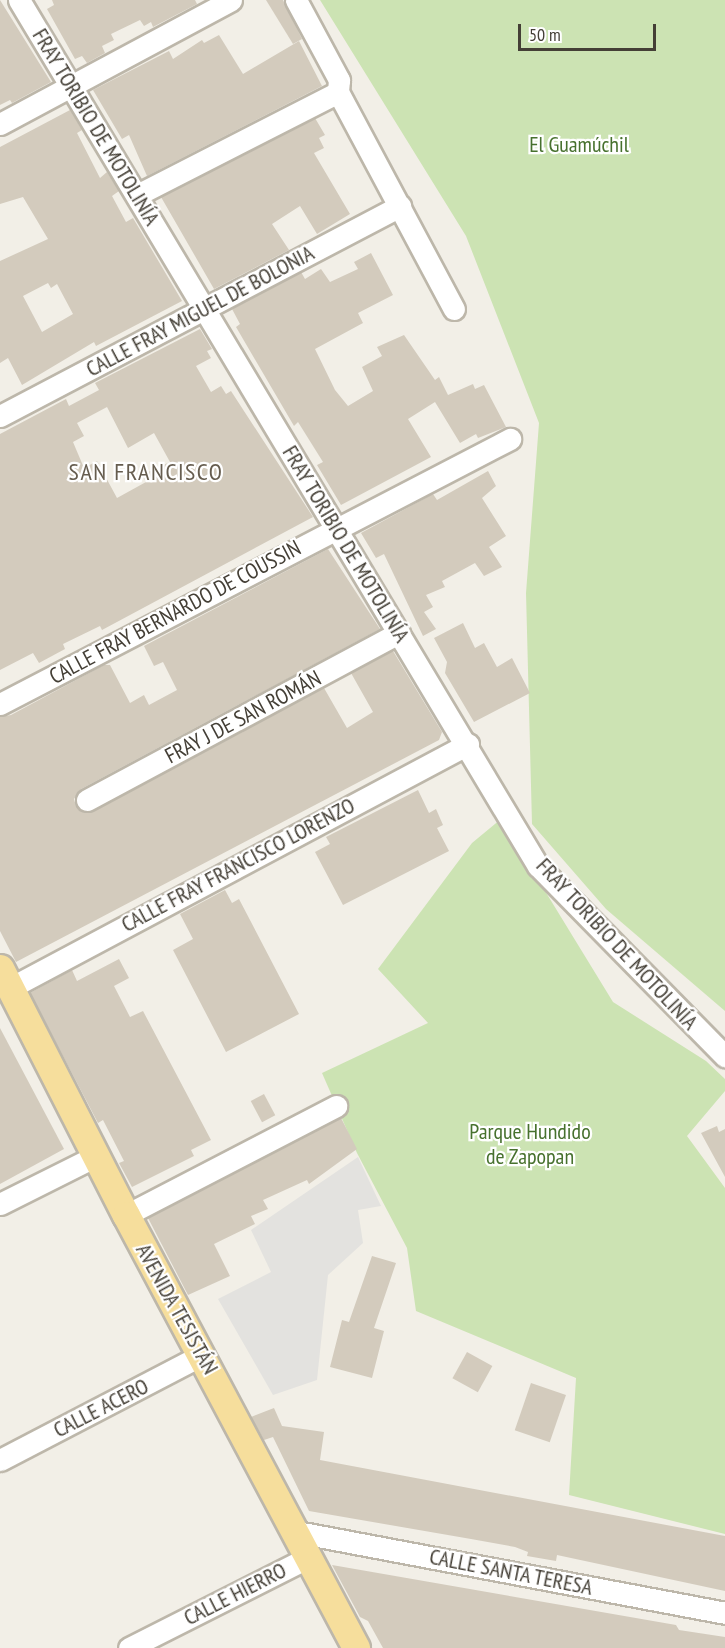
<!DOCTYPE html>
<meta charset="utf-8">
<style>
body{margin:0}
#map{position:relative;width:725px;height:1648px;overflow:hidden;background:#f2efe7;font-family:"PT Sans Narrow",sans-serif}
div>[style]{position:absolute}
.green>*{inset:0;background:#cce3b3}
.parking>*{inset:0;background:#e3e2df}
.building>*{inset:0;background:#d3cbbd;transform-origin:0 0}
.roads{filter:drop-shadow(2px 0 #bdb7aa) drop-shadow(-2px 0 #bdb7aa) drop-shadow(0 2px #bdb7aa) drop-shadow(0 -2px #bdb7aa)}
.minor>*{height:21px;margin:-10.5px;padding:0 10.5px;transform-origin:10.5px;border-radius:10.5px;background:#fff}
.major>*{height:27px;margin:-13.5px;padding:0 13.5px;transform-origin:13.5px;border-radius:13.5px;background:#f6de9c}
span{translate:-50% -50%;white-space:nowrap;text-align:center;line-height:1.15;-webkit-text-stroke:4.5px #fff;paint-order:stroke}
.street-label{font-size:22px;color:#443f36}
.park-label{font-size:22px;color:#47712e}
.neighbourhood-label{font-size:24px;color:#665d4f;letter-spacing:1.5px}
.scale{position:absolute;left:518px;top:24px;width:138px;height:27px;box-sizing:border-box;border:3px solid #443f36;border-top:0;padding-left:8px;font-size:18px;line-height:21px;white-space:nowrap;color:#443f36;-webkit-text-stroke:4px #fff;paint-order:stroke}
</style>
<div id="map">
<div class="green">
<div style="clip-path:polygon(320px 0,725px 0,725px 1011px,606px 909px,532px 824px,526px 593px,539px 423px,466px 236px)"></div>
<div style="clip-path:polygon(501px 819px,613px 1002px,706px 1061px,725px 1079px,725px 1091px,687px 1136px,725px 1188px,725px 1534px,569px 1495px,576px 1378px,416px 1311px,407px 1248px,357px 1153px,322px 1073px,428px 1023px,378px 969px,472px 843px)"></div>
</div>
<div class="parking">
<div style="clip-path:polygon(358px 1157px,381px 1206px,358px 1210px,363px 1243px,328px 1275px,317px 1380px,273px 1395px,218px 1299px,271px 1272px,251px 1230px)"></div>
</div>
<div class="building">
<div style="clip-path:polygon(0 0,51px 82px,12px 103px,10px 100px,0 105px)"></div>
<div style="clip-path:polygon(52px 0,195px 0,197px 4px,153px 27px,151px 22px,144px 26px,140px 20px,111px 34px,114px 40px,102px 46px,105px 53px,87px 63px,82px 56px,75px 59px,47px 9px,54px 5px)"></div>
<div style="clip-path:polygon(266px 0,283px 0,302px 39px,293px 44px)"></div>
<div style="clip-path:polygon(219px 35px,243px 74px,299px 41px,322px 86px,147px 176px,129px 135px,122px 139px,93px 90px,169px 51px,173px 59px,202px 40px,204px 43px)"></div>
<div style="clip-path:polygon(evenodd,70px 110px,82px 130px,77px 133px,100px 178px,107px 172px,119px 191px,112px 196px,126px 222px,133px 218px,182px 301px,96px 346px,94px 342px,22px 385px,8px 358px,0 363px,0 261px,48px 239px,23px 197px,0 204px,0 147px,70px 110px,48px 283px,51px 288px,57px 284px,73px 314px,42px 332px,23px 296px,48px 283px)"></div>
<div style="clip-path:polygon(315px 118px,325px 135px,319px 138px,324px 148px,314px 153px,350px 214px,317px 234px,300px 206px,272px 224px,289px 250px,214px 289px,161px 197px)"></div>
<div style="clip-path:polygon(371px 253px,393px 295px,358px 313px,363px 323px,315px 349px,335px 390px,348px 406px,373px 391px,362px 367px,382px 356px,377px 347px,404px 335px,435px 380px,439px 377px,448px 395px,473px 384px,475px 389px,484px 385px,506px 427px,478px 438px,476px 434px,460px 443px,435px 402px,408px 419px,431px 457px,341px 505px,317px 465px,323px 462px,298px 422px,294px 426px,236px 327px,240px 324px,232px 309px,301px 272px,305px 279px,321px 269px,330px 282px,358px 269px,354px 262px)"></div>
<div style="clip-path:polygon(evenodd,200px 329px,212px 349px,207px 351px,211px 358px,196px 366px,211px 392px,221px 386px,226px 394px,231px 391px,313px 517px,102px 630px,100px 626px,63px 644px,65px 649px,39px 663px,33px 653px,0 670px,0 434px,66px 399px,69px 406px,99px 390px,95px 383px,200px 329px,107px 407px,128px 448px,154px 433px,170px 462px,142px 475px,146px 482px,117px 498px,97px 461px,84px 468px,73px 442px,84px 436px,77px 423px,107px 407px)"></div>
<div style="clip-path:polygon(488px 471px,496px 486px,482px 498px,506px 536px,489px 547px,502px 567px,484px 576px,475px 563px,442px 581px,445px 587px,426px 595px,433px 607px,424px 612px,436px 629px,423px 636px,384px 554px,376px 558px,361px 533px,433px 494px,437px 500px)"></div>
<div style="clip-path:polygon(328px 549px,380px 629px,81px 789px,74px 799px,76px 806px,86px 813px,93px 811px,324px 688px,347px 728px,373px 712px,351px 673px,393px 651px,442px 732px,439px 740px,16px 962px,0 931px,0 717px,11px 715px,104px 665px,110px 665px,130px 703px,144px 695px,149px 705px,177px 690px,163px 662px,154px 666px,144px 646px)"></div>
<div style="clip-path:polygon(463px 623px,475px 648px,484px 643px,497px 667px,512px 658px,530px 693px,474px 722px,445px 673px,447px 662px,434px 638px)"></div>
<div style="clip-path:polygon(418px 790px,429px 813px,436px 809px,443px 825px,437px 828px,449px 851px,343px 905px,315px 852px,330px 844px,326px 837px)"></div>
<div style="clip-path:polygon(225px 890px,232px 903px,239px 899px,299px 1014px,226px 1052px,173px 950px,193px 939px,180px 914px)"></div>
<div style="clip-path:polygon(119px 959px,129px 978px,114px 986px,130px 1017px,143px 1011px,211px 1140px,191px 1150px,194px 1156px,132px 1187px,119px 1163px,124px 1161px,103px 1120px,98px 1123px,30px 993px,72px 970px,77px 981px)"></div>
<div style="clip-path:polygon(0 1028px,64px 1149px,0 1184px)"></div>
<div style="left:264px;top:1094px;width:24px;height:15px;rotate:62deg"></div>
<div style="clip-path:polygon(341px 1118px,357px 1149px,309px 1184px,307px 1180px,263px 1200px,268px 1209px,251px 1216px,255px 1224px,214px 1244px,230px 1276px,188px 1295px,148px 1218px)"></div>
<div style="clip-path:polygon(717px 1126px,719px 1132px,725px 1129px,725px 1177px,701px 1133px)"></div>
<div style="clip-path:polygon(372px 1256px,396px 1263px,374px 1328px,384px 1331px,372px 1378px,330px 1367px,342px 1320px,349px 1322px)"></div>
<div style="left:467px;top:1352px;width:29px;height:30px;rotate:29deg"></div>
<div style="left:531px;top:1383px;width:37px;height:50px;rotate:19deg"></div>
<div style="clip-path:polygon(274px 1408px,282px 1426px,324px 1432px,320px 1460px,725px 1536px,725px 1591px,557px 1555px,556px 1561px,527px 1556px,528px 1552px,515px 1547px,471px 1539px,309px 1511px,273px 1437px,264px 1440px,251px 1417px)"></div>
<div style="clip-path:polygon(332px 1565px,676px 1625px,679px 1630px,725px 1637px,725px 1648px,383px 1648px,368px 1621px,360px 1617px)"></div>
</div>
<div class="roads">
<div class="minor">
<div style="left:19px;top:0;width:1010px;rotate:59.07deg"></div>
<div style="left:538px;top:866px;width:267px;rotate:45.5deg"></div>
<div style="left:296px;top:0;width:91px;rotate:61.7deg"></div>
<div style="left:339px;top:80px;width:12px;rotate:95deg"></div>
<div style="left:338px;top:92px;width:246px;rotate:61.9deg"></div>
<div style="left:0;top:124px;width:262px;rotate:-28.2deg"></div>
<div style="left:137px;top:195px;width:226px;rotate:-27.1deg"></div>
<div style="left:0;top:416px;width:452px;rotate:-27.7deg"></div>
<div style="left:0;top:704px;width:575px;rotate:-27.46deg"></div>
<div style="left:87px;top:800px;width:354px;rotate:-28.2deg"></div>
<div style="left:10px;top:988px;width:519px;rotate:-28.05deg"></div>
<div style="left:0;top:1204px;width:107px;rotate:-26.6deg"></div>
<div style="left:126px;top:1215px;width:237px;rotate:-27.4deg"></div>
<div style="left:0;top:1460px;width:228px;rotate:-27.5deg"></div>
<div style="left:297px;top:1532px;width:436px;rotate:10.7deg"></div>
<div style="left:129px;top:1648px;width:202px;rotate:-26.8deg"></div>
</div>
<div class="major">
<div style="left:0;top:968px;width:277px;rotate:63deg"></div>
<div style="left:126px;top:1215px;width:490px;rotate:62deg"></div>
</div>
</div>
<div class="street-label">
<span style="left:96px;top:127px;rotate:59deg">FRAY TORIBIO DE MOTOLINÍA</span>
<span style="left:200px;top:311px;rotate:-28deg">CALLE FRAY MIGUEL DE BOLONIA</span>
<span style="left:346px;top:544px;rotate:59deg">FRAY TORIBIO DE MOTOLINÍA</span>
<span style="left:175px;top:612px;rotate:-28deg">CALLE FRAY BERNARDO DE COUSSIN</span>
<span style="left:243px;top:717px;rotate:-28deg">FRAY J DE SAN ROMÁN</span>
<span style="left:238px;top:865px;rotate:-28deg">CALLE FRAY FRANCISCO LORENZO</span>
<span style="left:617px;top:944px;rotate:47deg">FRAY TORIBIO DE MOTOLINÍA</span>
<span style="left:177px;top:1309px;rotate:61deg">AVENIDA TESISTÁN</span>
<span style="left:101px;top:1408px;rotate:-27deg">CALLE ACERO</span>
<span style="left:511px;top:1572px;rotate:11deg">CALLE SANTA TERESA</span>
<span style="left:235px;top:1594px;rotate:-27deg">CALLE HIERRO</span>
</div>
<div class="park-label">
<span style="left:579px;top:145px">El Guamúchil</span>
<span style="left:530px;top:1144px">Parque Hundido<br>de Zapopan</span>
</div>
<div class="neighbourhood-label">
<span style="left:146px;top:472px">SAN FRANCISCO</span>
</div>
<div class="scale">50 m</div>
</div>
